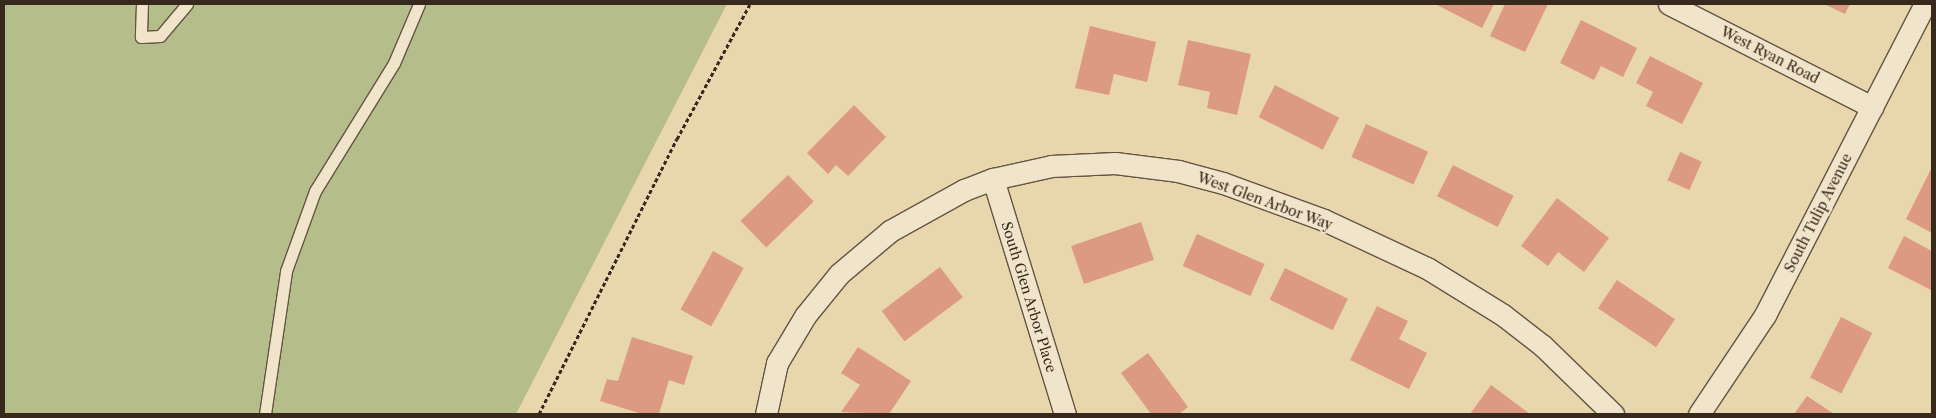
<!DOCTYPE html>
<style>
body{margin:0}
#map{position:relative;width:1936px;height:418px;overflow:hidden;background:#e8d6ad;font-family:"Libre Caslon Text",serif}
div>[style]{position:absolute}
.green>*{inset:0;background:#b5be8a}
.building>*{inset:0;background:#dd9a83;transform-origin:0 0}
.path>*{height:3px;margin-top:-1.5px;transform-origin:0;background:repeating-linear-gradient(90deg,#38291e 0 4px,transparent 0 6.5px)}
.roads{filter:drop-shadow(1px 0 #645442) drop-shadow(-1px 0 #645442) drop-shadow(0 1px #645442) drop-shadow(0 -1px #645442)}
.service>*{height:11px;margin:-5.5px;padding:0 5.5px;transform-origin:5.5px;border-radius:5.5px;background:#f0e4ca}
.minor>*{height:21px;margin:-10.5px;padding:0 10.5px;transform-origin:10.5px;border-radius:10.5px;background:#f0e4ca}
span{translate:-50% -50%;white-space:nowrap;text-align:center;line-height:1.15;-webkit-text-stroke:4.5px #f0e4ca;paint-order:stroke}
.street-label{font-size:14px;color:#38291e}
.frame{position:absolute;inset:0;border:5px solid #38291e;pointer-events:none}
</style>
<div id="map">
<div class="green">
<div style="clip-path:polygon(4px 4px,727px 4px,516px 414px,4px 414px)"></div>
</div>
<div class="building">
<div style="clip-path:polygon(1435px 4px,1494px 4px,1482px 28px)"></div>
<div style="clip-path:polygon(1505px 4px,1548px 4px,1525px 52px,1490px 36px)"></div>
<div style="clip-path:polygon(1824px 4px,1850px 4px,1845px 14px)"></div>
<div style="clip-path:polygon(1581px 20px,1637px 48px,1623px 77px,1601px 66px,1594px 80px,1560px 63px)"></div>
<div style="clip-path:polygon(1090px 26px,1156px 42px,1147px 82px,1114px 74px,1109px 95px,1075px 88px)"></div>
<div style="clip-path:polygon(1188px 40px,1251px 54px,1237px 115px,1207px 108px,1210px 92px,1178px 85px)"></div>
<div style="clip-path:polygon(1650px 56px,1703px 83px,1682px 124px,1646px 106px,1653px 92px,1636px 83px)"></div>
<div style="left:1275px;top:85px;width:72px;height:36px;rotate:27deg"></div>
<div style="clip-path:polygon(854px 105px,886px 137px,848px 176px,836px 165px,828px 174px,807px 153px)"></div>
<div style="left:1366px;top:124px;width:68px;height:36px;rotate:24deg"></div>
<div style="left:1680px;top:152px;width:24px;height:31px;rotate:24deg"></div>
<div style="left:1453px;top:165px;width:68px;height:35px;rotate:27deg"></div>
<div style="clip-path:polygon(1932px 167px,1932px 233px,1906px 219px)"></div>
<div style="left:788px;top:175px;width:37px;height:66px;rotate:46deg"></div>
<div style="clip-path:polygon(1557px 198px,1609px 238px,1584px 272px,1558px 252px,1548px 266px,1521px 246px)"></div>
<div style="left:1141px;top:222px;width:40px;height:74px;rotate:71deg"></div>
<div style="left:1197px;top:234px;width:74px;height:35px;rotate:24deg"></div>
<div style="clip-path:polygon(1904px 236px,1932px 251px,1931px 290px,1888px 268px)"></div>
<div style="left:713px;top:251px;width:35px;height:67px;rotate:29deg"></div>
<div style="left:940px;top:267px;width:38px;height:73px;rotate:53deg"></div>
<div style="left:1285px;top:268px;width:70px;height:35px;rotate:26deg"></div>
<div style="left:1617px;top:280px;width:70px;height:34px;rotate:34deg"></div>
<div style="clip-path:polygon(1377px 306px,1408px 321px,1399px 339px,1427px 353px,1409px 389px,1350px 360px)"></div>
<div style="left:1841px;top:317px;width:35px;height:68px;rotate:27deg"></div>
<div style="clip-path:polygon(632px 337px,693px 356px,684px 385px,669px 380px,659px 414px,642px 414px,600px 401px,607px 379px,618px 381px)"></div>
<div style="clip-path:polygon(858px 347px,911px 381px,889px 414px,841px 412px,860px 385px,841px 373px)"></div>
<div style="clip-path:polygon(1148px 353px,1188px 407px,1179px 414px,1151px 414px,1121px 373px)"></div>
<div style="clip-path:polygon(1491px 385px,1530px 414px,1470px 414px)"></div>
<div style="clip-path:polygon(1807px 396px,1834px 414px,1794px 414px)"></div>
</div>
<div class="path">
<div style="left:539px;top:414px;width:308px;rotate:-63.4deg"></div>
<div style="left:677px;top:139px;width:153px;rotate:-61.6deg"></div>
</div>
<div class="roads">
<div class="service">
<div style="left:142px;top:4px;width:33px;rotate:92deg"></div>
<div style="left:141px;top:37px;width:19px;rotate:-3deg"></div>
<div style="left:160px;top:36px;width:42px;rotate:-49.8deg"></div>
<div style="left:265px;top:414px;width:145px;rotate:-81.6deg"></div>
<div style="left:286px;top:271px;width:85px;rotate:-70.1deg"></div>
<div style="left:315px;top:191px;width:150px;rotate:-58.3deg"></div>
<div style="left:394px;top:63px;width:64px;rotate:-67deg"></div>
</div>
<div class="minor">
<div style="left:1669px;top:4px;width:228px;rotate:26.9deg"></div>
<div style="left:993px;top:179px;width:246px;rotate:73deg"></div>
<div style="left:766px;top:414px;width:52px;rotate:-77.8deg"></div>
<div style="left:777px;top:363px;width:55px;rotate:-59.2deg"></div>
<div style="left:805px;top:316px;width:54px;rotate:-51deg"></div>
<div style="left:839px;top:274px;width:67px;rotate:-40.1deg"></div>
<div style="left:890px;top:231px;width:85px;rotate:-29deg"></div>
<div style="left:964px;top:190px;width:31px;rotate:-21deg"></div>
<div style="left:993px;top:179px;width:59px;rotate:-12.6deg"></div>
<div style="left:1051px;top:166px;width:64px;rotate:-2.7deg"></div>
<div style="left:1115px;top:163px;width:64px;rotate:7.2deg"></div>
<div style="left:1178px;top:171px;width:47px;rotate:14.9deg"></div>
<div style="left:1223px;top:183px;width:108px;rotate:20.1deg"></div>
<div style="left:1324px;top:220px;width:114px;rotate:25deg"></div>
<div style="left:1427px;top:268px;width:89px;rotate:31.7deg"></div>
<div style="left:1503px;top:315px;width:51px;rotate:37.8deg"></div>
<div style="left:1543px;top:346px;width:98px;rotate:44.2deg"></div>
<div style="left:1699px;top:414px;width:119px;rotate:-56.3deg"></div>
<div style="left:1765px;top:315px;width:350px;rotate:-62.8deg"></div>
</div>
</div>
<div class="street-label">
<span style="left:1770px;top:55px;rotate:27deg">West Ryan Road</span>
<span style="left:1265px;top:201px;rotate:20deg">West Glen Arbor Way</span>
<span style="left:1818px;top:213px;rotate:-63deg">South Tulip Avenue</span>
<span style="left:1029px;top:297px;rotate:73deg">South Glen Arbor Place</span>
</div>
<div class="frame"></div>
</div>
